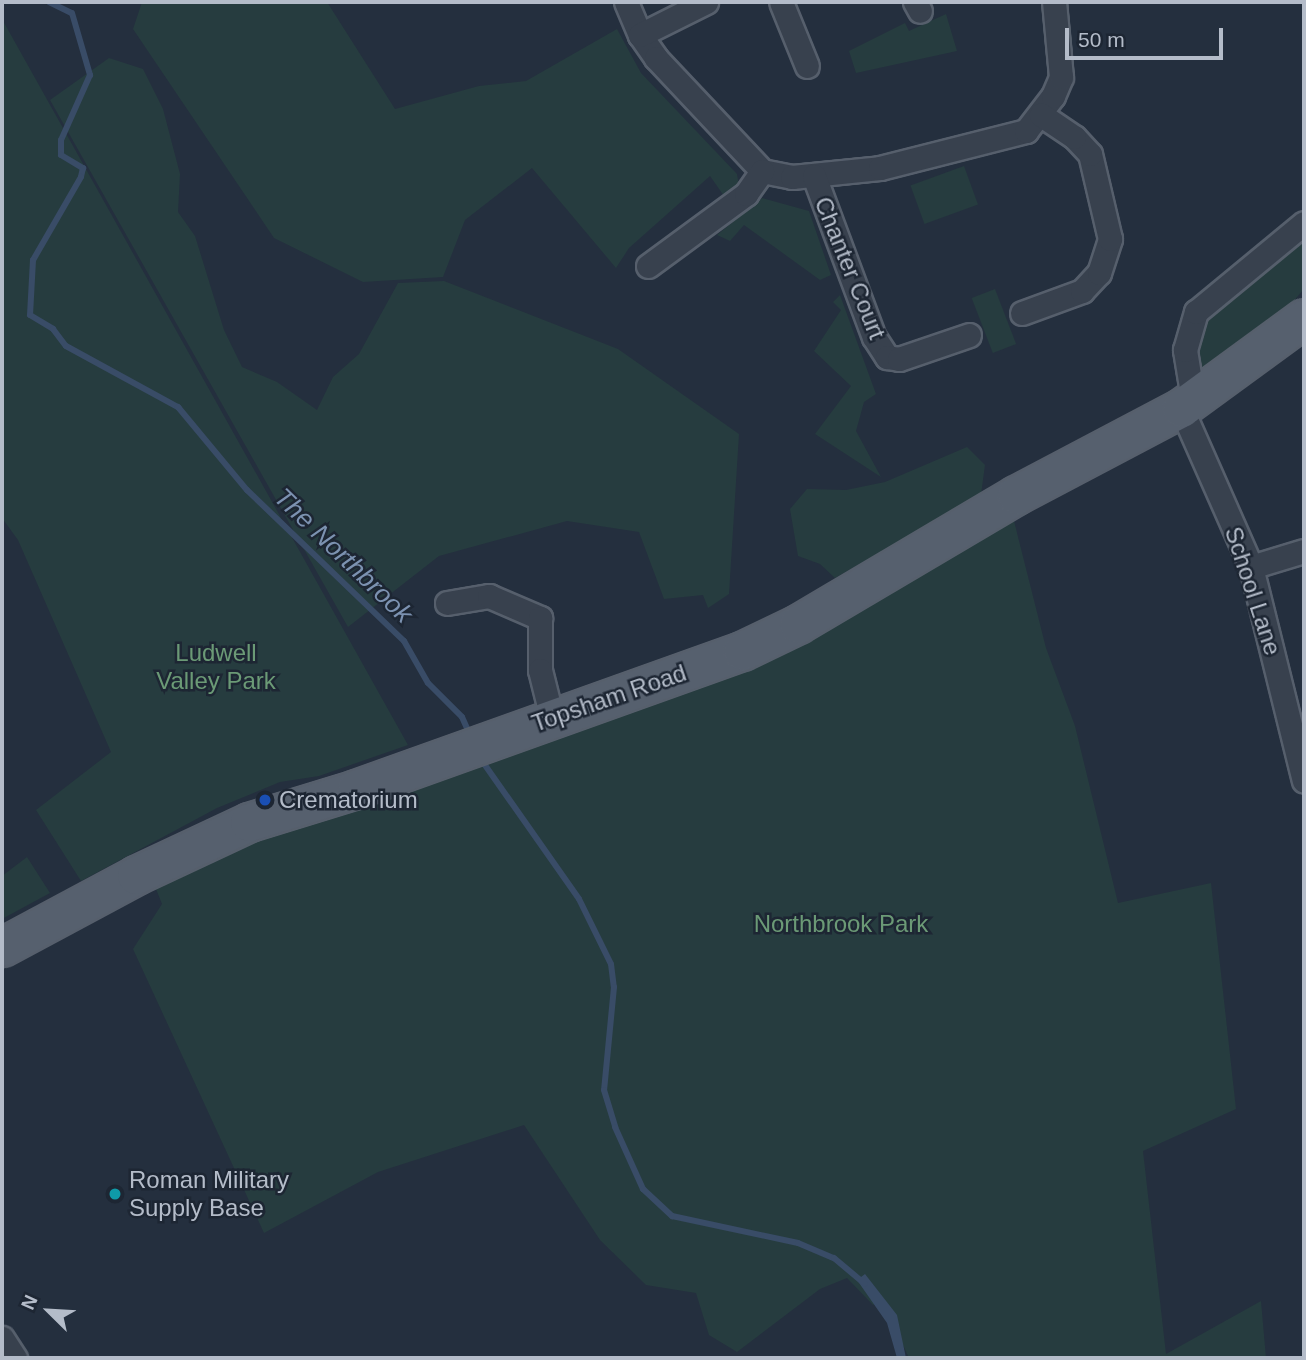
<!DOCTYPE html>
<style>
body{margin:0}
#map{position:relative;width:1306px;height:1360px;overflow:hidden;background:#242f3e;font-family:Helvetica,sans-serif}
div>[style]{position:absolute}
.green>*{inset:0;background:#263c3f;transform-origin:0 0}
.water>*{inset:0;background:#394c67}
.stream>*{height:6px;margin:-3px;padding:0 3px;transform-origin:3px;border-radius:3px;background:#394c67}
.roads{filter:drop-shadow(2px 0 #565f6c) drop-shadow(-2px 0 #565f6c) drop-shadow(0 2px #565f6c) drop-shadow(0 -2px #565f6c)}
.street>*{height:23px;margin:-11.5px;padding:0 11.5px;transform-origin:11.5px;border-radius:11.5px;background:#38414e}
.primary>*{height:37px;margin:-18.5px;padding:0 18.5px;transform-origin:18.5px;border-radius:18.5px;background:#56606e}
.dots>*{width:19px;height:19px;translate:-50% -50%;box-sizing:border-box;border:4px solid #1d2633;border-radius:50%}
span{translate:-50% -50%;white-space:nowrap;text-align:center;line-height:1.15;-webkit-text-stroke:5px #1d2633;paint-order:stroke}
.street-label{font-size:24px;color:#b4bcc9}
.park-label{font-size:24px;color:#6b9a76}
.poi-label{font-size:24px;color:#b4bcc9}
.left{translate:0 -50%;text-align:left}
.water-label{font-size:26px;color:#7c92b1;font-style:italic}
.frame{position:absolute;inset:0;border:4px solid #b4bcc9;pointer-events:none}
.north{position:absolute;left:14px;top:1276px;width:70px;height:70px;-webkit-text-stroke:5px #1d2633;paint-order:stroke;rotate:294deg;font-size:19px;font-weight:700;line-height:28px;text-align:center;color:#b4bcc9}
.north::after{content:'';display:block;margin:auto;width:24px;height:32px;background:#b4bcc9;clip-path:polygon(50% 0,100% 100%,50% 72%,0 100%)}
.scale{position:absolute;left:1065px;top:28px;width:158px;height:32px;box-sizing:border-box;border:4px solid #b4bcc9;border-top:0;padding-left:9px;font-size:21px;line-height:24px;white-space:nowrap;color:#b4bcc9;-webkit-text-stroke:5px #1d2633;paint-order:stroke}
</style>
<div id="map">
<div class="green">
<div style="clip-path:polygon(142px 2px,327px 2px,395px 109px,479px 86px,526px 81px,617px 29px,641px 73px,737px 174px,739px 186px,724px 196px,710px 176px,629px 248px,616px 268px,532px 168px,465px 220px,443px 277px,363px 282px,274px 238px,133px 29px)"></div>
<div style="clip-path:polygon(946px 14px,957px 51px,856px 73px,849px 51px,905px 23px,909px 31px)"></div>
<div style="clip-path:polygon(2px 19px,408px 745px,319px 776px,280px 782px,217px 808px,81px 881px,36px 810px,111px 752px,18px 540px,2px 518px)"></div>
<div style="clip-path:polygon(109px 58px,143px 69px,163px 109px,180px 174px,178px 212px,195px 236px,224px 330px,242px 367px,277px 382px,317px 410px,333px 377px,359px 354px,398px 283px,444px 281px,618px 349px,739px 434px,729px 594px,708px 608px,703px 595px,664px 599px,639px 532px,567px 521px,439px 556px,348px 627px,50px 100px)"></div>
<div style="left:964px;top:166px;width:41px;height:57px;rotate:70deg"></div>
<div style="clip-path:polygon(762px 198px,809px 211px,831px 275px,820px 280px,744px 225px,730px 241px,717px 235px)"></div>
<div style="clip-path:polygon(1304px 230px,1304px 289px,1271px 327px,1195px 381px,1195px 323px)"></div>
<div style="left:995px;top:289px;width:59px;height:25px;rotate:69deg"></div>
<div style="clip-path:polygon(840px 295px,876px 394px,864px 402px,856px 431px,881px 477px,815px 434px,851px 386px,814px 351px,841px 310px,833px 302px)"></div>
<div style="clip-path:polygon(967px 447px,985px 465px,981px 495px,835px 578px,820px 564px,798px 556px,790px 509px,807px 489px,846px 490px,885px 482px)"></div>
<div style="clip-path:polygon(1012px 513px,1046px 648px,1075px 726px,1118px 903px,1211px 883px,1236px 1109px,1143px 1151px,1166px 1354px,1261px 1301px,1266px 1358px,909px 1358px,882px 1300px,873px 1305px,847px 1278px,820px 1289px,737px 1352px,709px 1335px,696px 1293px,646px 1285px,600px 1240px,524px 1125px,378px 1172px,264px 1233px,133px 949px,162px 904px,154px 884px,265px 834px,762px 661px)"></div>
<div style="clip-path:polygon(27px 857px,50px 893px,2px 919px,2px 876px)"></div>
</div>
<div class="water">
<div style="clip-path:polygon(865px 1274px,897px 1315px,906px 1358px,897px 1358px,887px 1323px,857px 1280px)"></div>
</div>
<div class="stream">
<div style="left:49px;top:2px;width:25px;rotate:26deg"></div>
<div style="left:72px;top:13px;width:65px;rotate:73.8deg"></div>
<div style="left:90px;top:75px;width:71px;rotate:114deg"></div>
<div style="left:61px;top:140px;width:15px;rotate:90deg"></div>
<div style="left:61px;top:155px;width:26px;rotate:31deg"></div>
<div style="left:83px;top:168px;width:9px;rotate:103deg"></div>
<div style="left:81px;top:177px;width:96px;rotate:120deg"></div>
<div style="left:33px;top:260px;width:55px;rotate:93.1deg"></div>
<div style="left:30px;top:315px;width:27px;rotate:31deg"></div>
<div style="left:53px;top:329px;width:21px;rotate:53deg"></div>
<div style="left:66px;top:346px;width:128px;rotate:28.6deg"></div>
<div style="left:178px;top:407px;width:108px;rotate:50.3deg"></div>
<div style="left:247px;top:490px;width:218px;rotate:43.9deg"></div>
<div style="left:404px;top:641px;width:48px;rotate:60.3deg"></div>
<div style="left:428px;top:683px;width:48px;rotate:45deg"></div>
<div style="left:462px;top:717px;width:20px;rotate:66deg"></div>
<div style="left:480px;top:758px;width:172px;rotate:54.9deg"></div>
<div style="left:579px;top:899px;width:72px;rotate:63.8deg"></div>
<div style="left:611px;top:964px;width:23px;rotate:83deg"></div>
<div style="left:614px;top:987px;width:103px;rotate:95.5deg"></div>
<div style="left:604px;top:1090px;width:39px;rotate:73deg"></div>
<div style="left:615px;top:1127px;width:68px;rotate:65.7deg"></div>
<div style="left:643px;top:1189px;width:40px;rotate:43deg"></div>
<div style="left:672px;top:1216px;width:129px;rotate:12.1deg"></div>
<div style="left:798px;top:1243px;width:39px;rotate:23deg"></div>
<div style="left:834px;top:1258px;width:40px;rotate:40deg"></div>
</div>
<div class="roads">
<div class="street">
<div style="left:626px;top:2px;width:36px;rotate:67deg"></div>
<div style="left:640px;top:35px;width:28px;rotate:55deg"></div>
<div style="left:656px;top:58px;width:155px;rotate:46.8deg"></div>
<div style="left:762px;top:171px;width:31px;rotate:11deg"></div>
<div style="left:792px;top:177px;width:88px;rotate:-5.8deg"></div>
<div style="left:880px;top:168px;width:151px;rotate:-14.2deg"></div>
<div style="left:1026px;top:131px;width:44px;rotate:-52.4deg"></div>
<div style="left:1053px;top:96px;width:21px;rotate:-67deg"></div>
<div style="left:1061px;top:77px;width:75px;rotate:-95.3deg"></div>
<div style="left:781px;top:2px;width:69px;rotate:67.9deg"></div>
<div style="left:915px;top:2px;width:10px;rotate:61deg"></div>
<div style="left:640px;top:35px;width:74px;rotate:-26.6deg"></div>
<div style="left:814px;top:176px;width:172px;rotate:69.6deg"></div>
<div style="left:874px;top:337px;width:24px;rotate:57deg"></div>
<div style="left:887px;top:357px;width:12px;rotate:9deg"></div>
<div style="left:899px;top:359px;width:74px;rotate:-18.9deg"></div>
<div style="left:648px;top:266px;width:122px;rotate:-36.3deg"></div>
<div style="left:746px;top:194px;width:28px;rotate:-55deg"></div>
<div style="left:1022px;top:313px;width:64px;rotate:-20.1deg"></div>
<div style="left:1082px;top:291px;width:25px;rotate:-47deg"></div>
<div style="left:1099px;top:273px;width:36px;rotate:-72deg"></div>
<div style="left:1110px;top:239px;width:87px;rotate:-103.2deg"></div>
<div style="left:1090px;top:154px;width:23px;rotate:-133deg"></div>
<div style="left:1074px;top:137px;width:40px;rotate:-146deg"></div>
<div style="left:1193px;top:399px;width:50px;rotate:-99.3deg"></div>
<div style="left:1185px;top:350px;width:40px;rotate:-74deg"></div>
<div style="left:1196px;top:312px;width:140px;rotate:-39.5deg"></div>
<div style="left:1181px;top:408px;width:174px;rotate:66.2deg"></div>
<div style="left:1251px;top:567px;width:220px;rotate:76.1deg"></div>
<div style="left:1251px;top:567px;width:55px;rotate:-16.8deg"></div>
<div style="left:447px;top:603px;width:43px;rotate:-9.5deg"></div>
<div style="left:489px;top:596px;width:56px;rotate:23.3deg"></div>
<div style="left:540px;top:618px;width:52px;rotate:90deg"></div>
<div style="left:540px;top:670px;width:49px;rotate:76deg"></div>
<div style="left:2px;top:1338px;width:24px;rotate:57deg"></div>
</div>
<div class="primary">
<div style="left:2px;top:947px;width:152px;rotate:-28.2deg"></div>
<div style="left:136px;top:875px;width:125px;rotate:-25.1deg"></div>
<div style="left:249px;top:822px;width:112px;rotate:-17.1deg"></div>
<div style="left:356px;top:789px;width:410px;rotate:-19.7deg"></div>
<div style="left:742px;top:651px;width:62px;rotate:-25.7deg"></div>
<div style="left:798px;top:624px;width:253px;rotate:-30.6deg"></div>
<div style="left:1016px;top:495px;width:187px;rotate:-27.8deg"></div>
<div style="left:1181px;top:408px;width:152px;rotate:-36.2deg"></div>
</div>
</div>
<div class="dots">
<div style="left:265px;top:800px;background:#1a4fb4"></div>
<div style="left:115px;top:1194px;background:#0f9aa8"></div>
</div>
<div class="street-label">
<span style="left:850px;top:268px;rotate:68deg">Chanter Court</span>
<span style="left:1253px;top:591px;rotate:72deg">School Lane</span>
<span style="left:609px;top:698px;rotate:-19deg">Topsham Road</span>
</div>
<div class="park-label">
<span style="left:216px;top:667px">Ludwell<br>Valley Park</span>
<span style="left:841px;top:924px">Northbrook Park</span>
</div>
<div class="poi-label">
<span class="left" style="left:279px;top:800px">Crematorium</span>
<span class="left" style="left:129px;top:1194px">Roman Military<br>Supply Base</span>
</div>
<div class="water-label">
<span style="left:343px;top:556px;rotate:44deg">The Northbrook</span>
</div>
<div class="frame"></div>
<div class="north">N</div>
<div class="scale">50 m</div>
</div>
